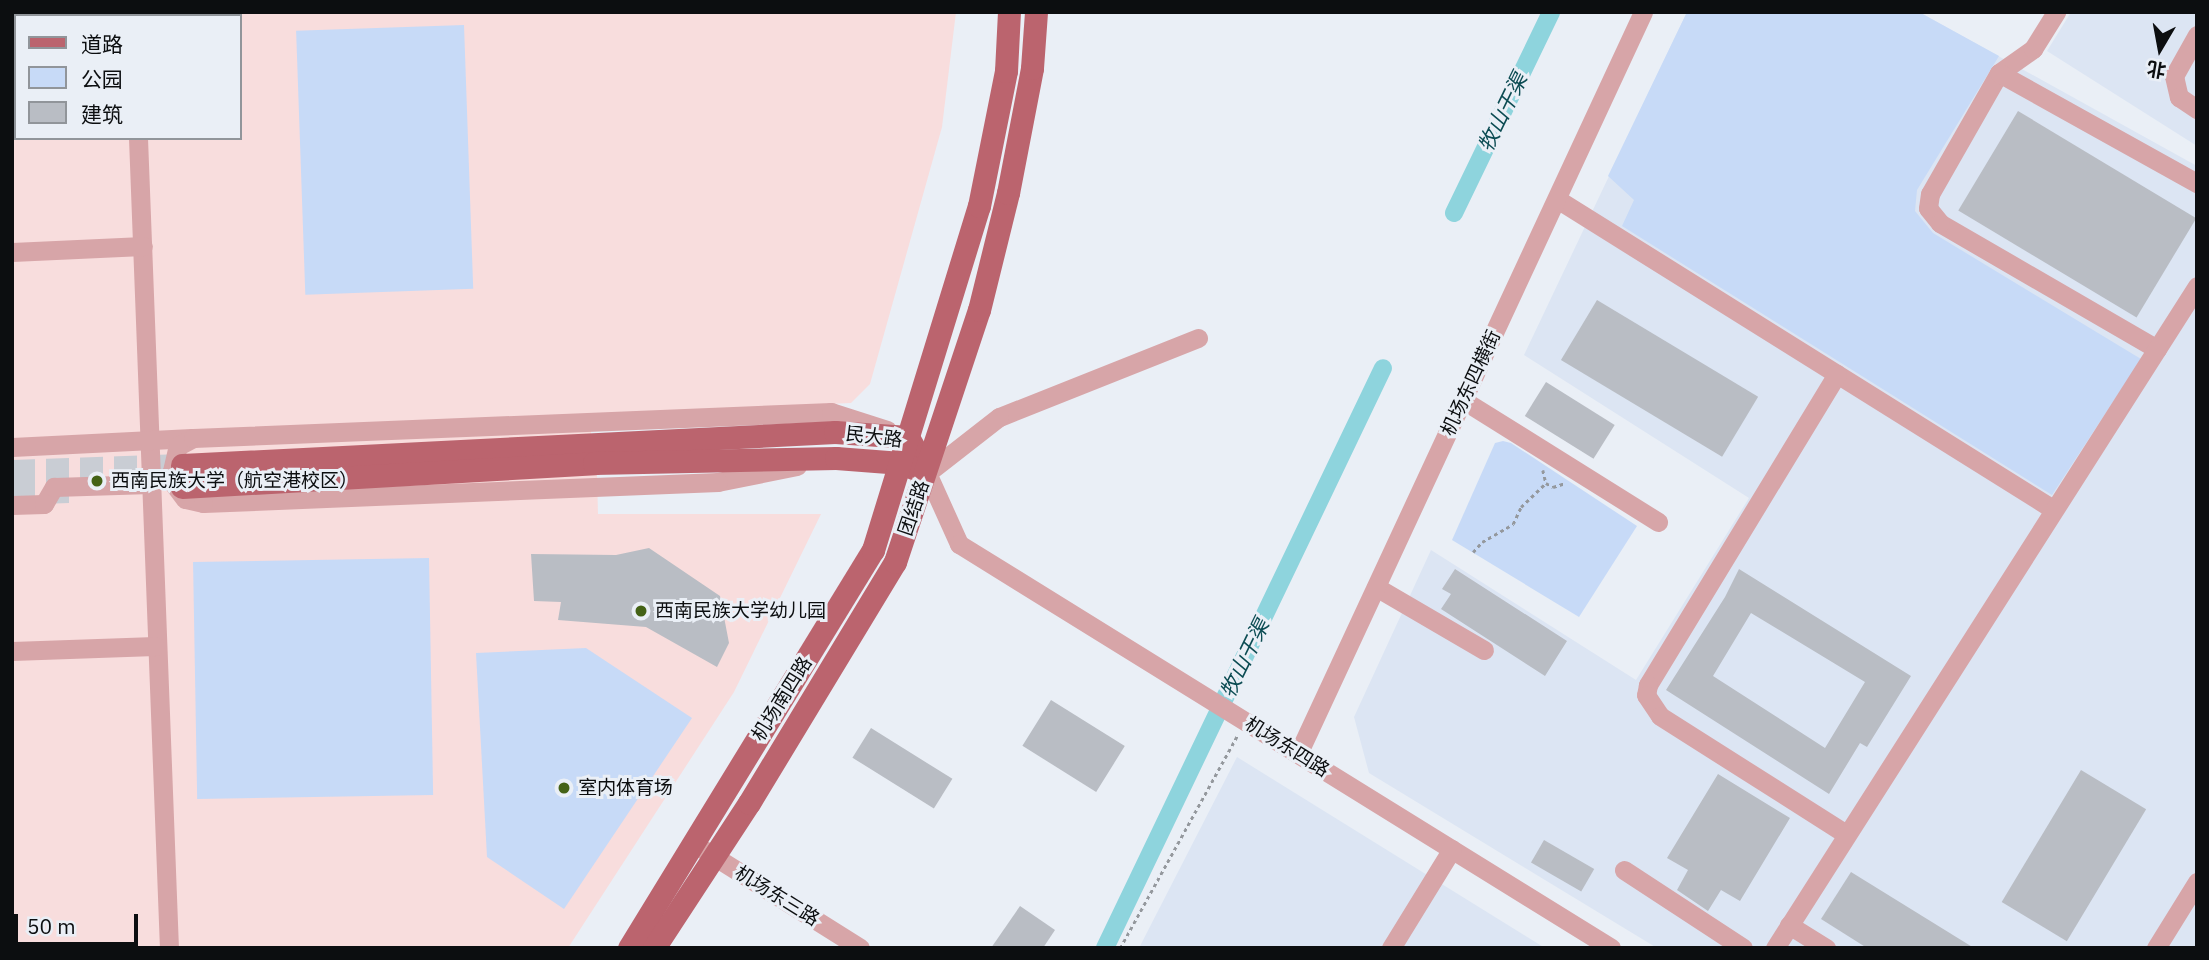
<!DOCTYPE html>
<meta charset="utf-8">
<style>
body{margin:0}
#map{position:relative;width:2209px;height:960px;overflow:hidden;background:#eaeff6;font-family:"IBM Plex Sans","Noto Sans SC",sans-serif}
div>[style]{position:absolute}
.built>*{inset:0;background:#dce5f3}
.education>*{inset:0;background:#f8dddd}
.green>*{inset:0;background:#c7daf7;transform-origin:0 0}
.canal>*{height:18px;margin:-9px;padding:0 9px;transform-origin:9px;border-radius:9px;background:#8ed4dd}
.building>*{inset:0;background:#b9bdc4;transform-origin:0 0}
.major-tunnel>*{height:23px;margin-top:-11.5px;transform-origin:0;background:repeating-linear-gradient(90deg,#c9cdd4 0 23px,transparent 0 34px)}
.path>*{height:2.5px;margin-top:-1.25px;transform-origin:0;background:repeating-linear-gradient(90deg,#94989d 0 3.5px,transparent 0 7px)}
.minor>*{height:19px;margin:-9.5px;padding:0 9.5px;transform-origin:9.5px;border-radius:9.5px;background:#d7a5a8}
.major>*{height:23px;margin:-11.5px;padding:0 11.5px;transform-origin:11.5px;border-radius:11.5px;background:#bb646e}
.dots>*{width:19px;height:19px;translate:-50% -50%;box-sizing:border-box;border:4px solid #eaeff6;border-radius:50%}
span{translate:-50% -50%;white-space:nowrap;text-align:center;line-height:1.15;-webkit-text-stroke:6px #eaeff6;paint-order:stroke}
.street-label{font-size:19px;color:#0c0e10}
.poi-label{font-size:19px;color:#0c0e10}
.left{translate:0 -50%;text-align:left}
.water-label{font-size:21px;color:#0c4c53;font-style:italic}
.frame{position:absolute;inset:0;border:14px solid #0c0e10;pointer-events:none}
.legend{position:absolute;left:14px;top:14px;width:228px;height:126px;box-sizing:border-box;background:#eaeff6;border:2px solid #91959a;margin:0;padding:9px 12px;list-style:none;font-size:21px;color:#0c0e10}
.legend li{display:flex;align-items:center;gap:14px;height:35px}
.legend b{width:35px;border:2px solid #91959a}
.north{position:absolute;left:2125px;top:14px;width:70px;height:70px;-webkit-text-stroke:5px #eaeff6;paint-order:stroke;rotate:190deg;font-size:19px;font-weight:700;line-height:28px;text-align:center;color:#0c0e10}
.north::after{content:'';display:block;margin:auto;width:24px;height:32px;background:#0c0e10;clip-path:polygon(50% 0,100% 100%,50% 72%,0 100%)}
.scale{position:absolute;left:14px;top:914px;width:124px;height:32px;box-sizing:border-box;border:4px solid #0c0e10;border-top:0;padding-left:9px;font-size:21px;line-height:24px;white-space:nowrap;color:#0c0e10;-webkit-text-stroke:5px #eaeff6;paint-order:stroke}
</style>
<div id="map">
<div class="built">
<div style="clip-path:polygon(1687px 12px,1919px 12px,2197px 166px,2197px 948px,1657px 948px,1369px 773px,1354px 717px,1431px 550px,1636px 680px,1749px 498px,1524px 355px)"></div>
<div style="clip-path:polygon(2071px 12px,2197px 12px,2197px 146px,2047px 51px)"></div>
<div style="clip-path:polygon(1237px 757px,1545px 948px,1139px 948px)"></div>
</div>
<div class="education">
<div style="clip-path:polygon(evenodd,12px 12px,956px 12px,942px 127px,870px 384px,851px 403px,591px 415px,591px 435px,183px 493px,597px 474px,598px 514px,821px 514px,734px 692px,568px 948px,12px 948px,12px 12px,16px 16px,240px 16px,240px 138px,16px 138px,16px 16px)"></div>
</div>
<div class="green">
<div style="clip-path:polygon(1687px 12px,1919px 12px,1999px 56px,1917px 190px,1915px 211px,1933px 233px,2141px 359px,2052px 495px,1622px 226px,1634px 200px,1608px 176px)"></div>
<div style="left:464px;top:25px;width:264px;height:168px;rotate:88deg"></div>
<div style="clip-path:polygon(1503px 441px,1511px 443px,1637px 526px,1579px 617px,1452px 540px,1495px 443px)"></div>
<div style="left:429px;top:558px;width:237px;height:236px;rotate:89deg"></div>
<div style="clip-path:polygon(586px 648px,692px 718px,564px 909px,487px 857px,476px 653px)"></div>
</div>
<div class="canal">
<div style="left:1454px;top:213px;width:223px;rotate:-64.2deg"></div>
<div style="left:1105px;top:948px;width:643px;rotate:-64.39deg"></div>
</div>
<div class="building">
<div style="left:2018px;top:111px;width:208px;height:116px;rotate:31deg"></div>
<div style="left:1597px;top:300px;width:188px;height:70px;rotate:31deg"></div>
<div style="left:1546px;top:382px;width:81px;height:40px;rotate:32deg"></div>
<div style="clip-path:polygon(649px 548px,720px 596px,729px 643px,717px 667px,646px 627px,558px 620px,561px 602px,534px 601px,531px 554px,616px 555px)"></div>
<div style="clip-path:polygon(1455px 569px,1567px 641px,1545px 676px,1441px 609px,1451px 594px,1442px 589px)"></div>
<div style="clip-path:polygon(evenodd,1739px 569px,1911px 676px,1867px 747px,1860px 743px,1829px 794px,1666px 690px,1725px 597px,1739px 569px,1751px 613px,1865px 682px,1825px 748px,1713px 676px,1751px 613px)"></div>
<div style="left:1051px;top:700px;width:87px;height:54px;rotate:32deg"></div>
<div style="left:871px;top:728px;width:96px;height:35px;rotate:32deg"></div>
<div style="left:2081px;top:770px;width:76px;height:154px;rotate:31deg"></div>
<div style="clip-path:polygon(1718px 774px,1790px 818px,1740px 901px,1721px 890px,1708px 911px,1677px 890px,1688px 870px,1667px 858px)"></div>
<div style="left:1544px;top:840px;width:58px;height:26px;rotate:30deg"></div>
<div style="clip-path:polygon(1851px 872px,1974px 948px,1867px 948px,1821px 919px)"></div>
<div style="clip-path:polygon(1020px 906px,1055px 930px,1043px 948px,991px 948px)"></div>
</div>
<div class="major-tunnel">
<div style="left:12px;top:471px;width:170px;rotate:-2deg"></div>
<div style="left:12px;top:493px;width:57px;rotate:-2deg"></div>
</div>
<div class="path">
<div style="left:1543px;top:470px;width:13px;rotate:77deg"></div>
<div style="left:1546px;top:483px;width:8px;rotate:30deg"></div>
<div style="left:1553px;top:487px;width:13px;rotate:-18deg"></div>
<div style="left:1473px;top:552px;width:13px;rotate:-48deg"></div>
<div style="left:1482px;top:542px;width:36px;rotate:-30deg"></div>
<div style="left:1513px;top:524px;width:19px;rotate:-65deg"></div>
<div style="left:1521px;top:507px;width:35px;rotate:-44deg"></div>
<div style="left:1120px;top:948px;width:242px;rotate:-61.1deg"></div>
</div>
<div class="minor">
<div style="left:131px;top:12px;width:4px;rotate:76deg"></div>
<div style="left:2197px;top:35px;width:47px;rotate:119.3deg"></div>
<div style="left:2174px;top:76px;width:22px;rotate:77deg"></div>
<div style="left:2179px;top:97px;width:22px;rotate:34deg"></div>
<div style="left:1999px;top:73px;width:42px;rotate:-35.2deg"></div>
<div style="left:2033px;top:49px;width:44px;rotate:-58.1deg"></div>
<div style="left:138px;top:138px;width:811px;rotate:87.81deg"></div>
<div style="left:1557px;top:199px;width:585px;rotate:32.01deg"></div>
<div style="left:12px;top:252px;width:131px;rotate:-2.6deg"></div>
<div style="left:1198px;top:338px;width:214px;rotate:158.3deg"></div>
<div style="left:999px;top:417px;width:91px;rotate:142.1deg"></div>
<div style="left:927px;top:473px;width:78px;rotate:65.7deg"></div>
<div style="left:959px;top:544px;width:767px;rotate:31.78deg"></div>
<div style="left:2157px;top:349px;width:251px;rotate:-149.9deg"></div>
<div style="left:1940px;top:223px;width:19px;rotate:-129deg"></div>
<div style="left:1928px;top:208px;width:14px;rotate:-82deg"></div>
<div style="left:1930px;top:194px;width:139px;rotate:-60.3deg"></div>
<div style="left:1999px;top:73px;width:227px;rotate:29.1deg"></div>
<div style="left:1837px;top:374px;width:364px;rotate:121.3deg"></div>
<div style="left:1648px;top:685px;width:10px;rotate:101deg"></div>
<div style="left:1646px;top:695px;width:25px;rotate:56deg"></div>
<div style="left:1660px;top:716px;width:220px;rotate:32.4deg"></div>
<div style="left:1463px;top:400px;width:230px;rotate:32deg"></div>
<div style="left:12px;top:447px;width:180px;rotate:-2.9deg"></div>
<div style="left:797px;top:466px;width:81px;rotate:168.6deg"></div>
<div style="left:718px;top:482px;width:515px;rotate:177.66deg"></div>
<div style="left:203px;top:503px;width:18px;rotate:-167deg"></div>
<div style="left:185px;top:499px;width:20px;rotate:-127deg"></div>
<div style="left:173px;top:483px;width:12px;rotate:-95deg"></div>
<div style="left:172px;top:471px;width:26px;rotate:-77deg"></div>
<div style="left:178px;top:446px;width:17px;rotate:-28deg"></div>
<div style="left:193px;top:438px;width:639px;rotate:-2.33deg"></div>
<div style="left:831px;top:412px;width:59px;rotate:17.8deg"></div>
<div style="left:12px;top:505px;width:32px;rotate:-2deg"></div>
<div style="left:44px;top:504px;width:20px;rotate:-60deg"></div>
<div style="left:54px;top:487px;width:96px;rotate:-1.8deg"></div>
<div style="left:1376px;top:587px;width:125px;rotate:30.3deg"></div>
<div style="left:12px;top:651px;width:143px;rotate:-2deg"></div>
<div style="left:1298px;top:754px;width:818px;rotate:-65.06deg"></div>
<div style="left:704px;top:850px;width:184px;rotate:32.1deg"></div>
<div style="left:1624px;top:870px;width:142px;rotate:33.2deg"></div>
<div style="left:1789px;top:925px;width:44px;rotate:31.9deg"></div>
<div style="left:1391px;top:948px;width:116px;rotate:-58.4deg"></div>
<div style="left:1775px;top:948px;width:785px;rotate:-57.48deg"></div>
<div style="left:2156px;top:948px;width:78px;rotate:-58.2deg"></div>
</div>
<div class="major">
<div style="left:182px;top:465px;width:654px;rotate:-2.89deg"></div>
<div style="left:835px;top:432px;width:73px;rotate:3.9deg"></div>
<div style="left:908px;top:437px;width:13px;rotate:61deg"></div>
<div style="left:182px;top:487px;width:413px;rotate:-3.3deg"></div>
<div style="left:594px;top:463px;width:242px;rotate:-1.2deg"></div>
<div style="left:836px;top:458px;width:65px;rotate:4.4deg"></div>
<div style="left:901px;top:463px;width:16px;rotate:22deg"></div>
<div style="left:629px;top:948px;width:467px;rotate:-58.5deg"></div>
<div style="left:873px;top:550px;width:360px;rotate:-72.9deg"></div>
<div style="left:979px;top:206px;width:138px;rotate:-78.7deg"></div>
<div style="left:1006px;top:71px;width:59px;rotate:-87.1deg"></div>
<div style="left:654px;top:948px;width:173px;rotate:-56.8deg"></div>
<div style="left:749px;top:803px;width:282px;rotate:-58.8deg"></div>
<div style="left:895px;top:562px;width:266px;rotate:-71.6deg"></div>
<div style="left:979px;top:310px;width:121px;rotate:-76.1deg"></div>
<div style="left:1008px;top:193px;width:127px;rotate:-79.1deg"></div>
<div style="left:1032px;top:68px;width:56px;rotate:-85.9deg"></div>
</div>
<div class="dots">
<div style="left:97px;top:481px;background:#446216"></div>
<div style="left:641px;top:611px;background:#446216"></div>
<div style="left:564px;top:788px;background:#446216"></div>
</div>
<div class="street-label">
<span style="left:1471px;top:383px;rotate:-65deg">机场东四横街</span>
<span style="left:874px;top:437px;rotate:7deg">民大路</span>
<span style="left:914px;top:508px;rotate:-71deg">团结路</span>
<span style="left:782px;top:699px;rotate:-58deg">机场南四路</span>
<span style="left:1287px;top:747px;rotate:32deg">机场东四路</span>
<span style="left:777px;top:896px;rotate:32deg">机场东三路</span>
</div>
<div class="poi-label">
<span class="left" style="left:111px;top:481px">西南民族大学（航空港校区）</span>
<span class="left" style="left:655px;top:611px">西南民族大学幼儿园</span>
<span class="left" style="left:578px;top:788px">室内体育场</span>
</div>
<div class="water-label">
<span style="left:1502px;top:112px;rotate:-64deg">牧山干渠</span>
<span style="left:1244px;top:658px;rotate:-64deg">牧山干渠</span>
</div>
<div class="frame"></div>
<ul class="legend">
<li><b style="height:9px;background:#bb646e"></b>道路</li>
<li><b style="height:19px;background:#c7daf7"></b>公园</li>
<li><b style="height:19px;background:#b9bdc4"></b>建筑</li>
</ul>
<div class="north">北</div>
<div class="scale">50 m</div>
</div>
